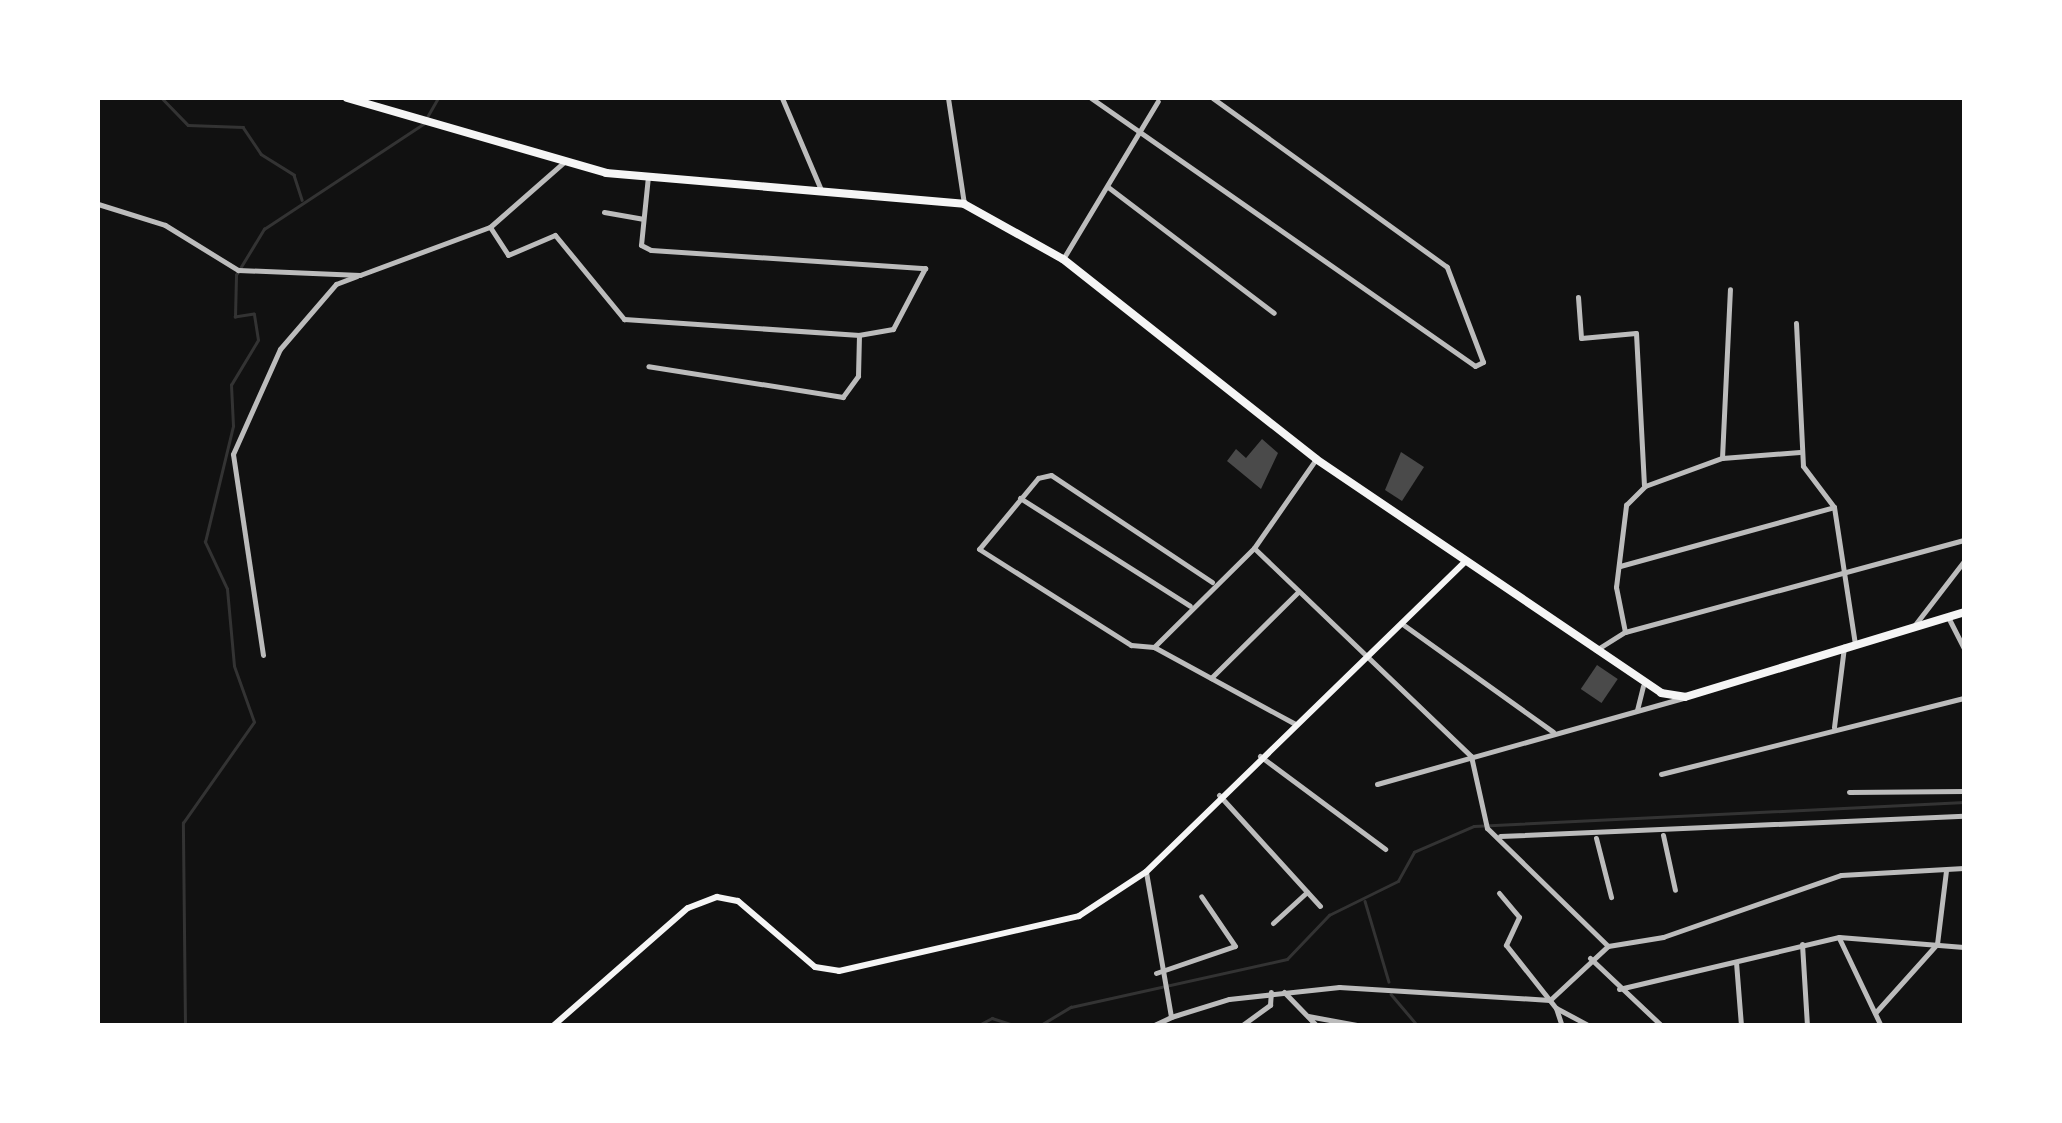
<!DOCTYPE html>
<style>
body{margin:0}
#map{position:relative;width:2062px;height:1123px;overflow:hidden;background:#111;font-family:"Open Sans",sans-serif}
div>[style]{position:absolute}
.stream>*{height:2.5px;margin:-1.25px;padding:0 1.25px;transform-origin:1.25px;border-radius:1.25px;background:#333}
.building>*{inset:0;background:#4a4a4a;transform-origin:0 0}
.minor>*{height:5px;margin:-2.5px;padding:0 2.5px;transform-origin:2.5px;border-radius:2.5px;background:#bcbcbc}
.tertiary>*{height:5px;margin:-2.5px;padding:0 2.5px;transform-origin:2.5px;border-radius:2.5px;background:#bcbcbc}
.secondary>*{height:6px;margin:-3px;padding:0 3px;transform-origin:3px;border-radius:3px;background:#f5f5f5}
.primary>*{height:8px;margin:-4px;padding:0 4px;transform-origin:4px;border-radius:4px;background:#f5f5f5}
span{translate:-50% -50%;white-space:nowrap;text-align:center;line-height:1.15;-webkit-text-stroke:8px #fff;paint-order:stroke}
.frame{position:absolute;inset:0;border:100px solid #fff;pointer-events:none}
</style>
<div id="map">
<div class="stream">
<div style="left:162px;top:98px;width:37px;rotate:46deg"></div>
<div style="left:188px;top:125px;width:55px;rotate:2.1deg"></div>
<div style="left:243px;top:127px;width:32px;rotate:56deg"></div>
<div style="left:261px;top:154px;width:39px;rotate:32deg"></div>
<div style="left:294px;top:175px;width:26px;rotate:72deg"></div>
<div style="left:427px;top:117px;width:22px;rotate:-60deg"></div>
<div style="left:1365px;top:901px;width:84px;rotate:73.5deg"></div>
<div style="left:1391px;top:994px;width:42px;rotate:49.8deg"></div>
<div style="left:185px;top:1026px;width:203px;rotate:-90.6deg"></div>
<div style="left:183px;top:823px;width:123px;rotate:-54.9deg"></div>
<div style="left:254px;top:722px;width:59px;rotate:-109.7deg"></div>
<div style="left:234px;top:666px;width:77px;rotate:-95.2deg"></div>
<div style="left:227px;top:589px;width:52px;rotate:-115.1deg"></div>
<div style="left:205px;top:542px;width:119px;rotate:-76.4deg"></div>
<div style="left:233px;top:426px;width:41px;rotate:-92.8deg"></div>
<div style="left:231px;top:385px;width:52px;rotate:-59deg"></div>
<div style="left:258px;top:340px;width:26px;rotate:-99deg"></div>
<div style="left:254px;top:314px;width:19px;rotate:171deg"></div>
<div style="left:235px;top:317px;width:42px;rotate:-88.6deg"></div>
<div style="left:236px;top:275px;width:54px;rotate:-58.7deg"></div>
<div style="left:264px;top:229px;width:191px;rotate:-33.4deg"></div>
<div style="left:977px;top:1026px;width:17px;rotate:-28deg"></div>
<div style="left:992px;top:1018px;width:26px;rotate:18deg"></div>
<div style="left:1039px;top:1026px;width:37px;rotate:-31deg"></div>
<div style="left:1071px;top:1007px;width:221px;rotate:-12.5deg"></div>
<div style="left:1287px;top:959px;width:61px;rotate:-46.3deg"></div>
<div style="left:1329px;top:915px;width:77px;rotate:-26.2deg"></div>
<div style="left:1398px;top:881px;width:33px;rotate:-61deg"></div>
<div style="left:1414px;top:852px;width:65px;rotate:-23.4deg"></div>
<div style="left:1474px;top:826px;width:491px;rotate:-2.8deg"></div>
</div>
<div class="building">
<div style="clip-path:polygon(1262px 439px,1278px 453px,1261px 489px,1227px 461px,1236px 449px,1246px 458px)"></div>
<div style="clip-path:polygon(1401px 452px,1424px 467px,1402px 501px,1385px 490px)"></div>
<div style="left:1597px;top:665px;width:25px;height:29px;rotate:34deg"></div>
</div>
<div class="minor">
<div style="left:948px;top:98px;width:107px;rotate:81.4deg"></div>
<div style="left:1091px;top:98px;width:468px;rotate:34.9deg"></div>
<div style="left:1475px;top:366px;width:9px;rotate:-27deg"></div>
<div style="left:1483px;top:362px;width:102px;rotate:-110.8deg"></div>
<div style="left:1447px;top:267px;width:289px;rotate:-144.2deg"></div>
<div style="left:648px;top:176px;width:69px;rotate:95.8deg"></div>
<div style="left:641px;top:245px;width:11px;rotate:27deg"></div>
<div style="left:651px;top:250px;width:275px;rotate:3.8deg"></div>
<div style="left:925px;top:268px;width:69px;rotate:117.7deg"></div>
<div style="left:893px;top:329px;width:35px;rotate:170deg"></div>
<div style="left:859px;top:335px;width:41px;rotate:91.4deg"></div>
<div style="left:858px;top:376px;width:26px;rotate:126deg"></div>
<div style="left:843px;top:397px;width:197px;rotate:-171deg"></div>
<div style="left:1108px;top:187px;width:208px;rotate:37.2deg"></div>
<div style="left:98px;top:204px;width:70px;rotate:17.4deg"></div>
<div style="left:165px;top:225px;width:86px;rotate:31.7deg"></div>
<div style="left:238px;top:270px;width:122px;rotate:2.3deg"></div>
<div style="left:360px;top:275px;width:139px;rotate:-20.3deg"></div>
<div style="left:490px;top:227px;width:98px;rotate:-41.3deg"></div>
<div style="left:604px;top:212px;width:39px;rotate:10deg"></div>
<div style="left:490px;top:227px;width:33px;rotate:57deg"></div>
<div style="left:508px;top:255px;width:51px;rotate:-23.1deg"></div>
<div style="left:555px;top:235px;width:109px;rotate:50.6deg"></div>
<div style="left:624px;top:319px;width:236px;rotate:3.9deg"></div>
<div style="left:1063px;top:259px;width:184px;rotate:-59deg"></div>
<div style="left:1578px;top:297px;width:41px;rotate:85.8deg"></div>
<div style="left:1581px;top:338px;width:55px;rotate:-5.2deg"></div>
<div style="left:1636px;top:333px;width:152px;rotate:87deg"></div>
<div style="left:1796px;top:323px;width:143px;rotate:87.2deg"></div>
<div style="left:1803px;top:466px;width:51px;rotate:52.9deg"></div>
<div style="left:1834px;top:507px;width:139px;rotate:81.3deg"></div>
<div style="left:1722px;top:458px;width:169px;rotate:-87.3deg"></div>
<div style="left:1020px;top:498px;width:201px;rotate:32.4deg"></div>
<div style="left:1254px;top:548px;width:301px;rotate:43.8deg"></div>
<div style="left:1471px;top:756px;width:74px;rotate:77.5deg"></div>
<div style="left:1487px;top:828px;width:169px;rotate:44.3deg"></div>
<div style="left:1620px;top:566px;width:222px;rotate:-15.4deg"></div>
<div style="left:1212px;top:582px;width:193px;rotate:-146.4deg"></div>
<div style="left:1051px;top:475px;width:13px;rotate:167deg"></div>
<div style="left:1038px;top:478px;width:92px;rotate:129.7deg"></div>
<div style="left:979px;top:549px;width:180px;rotate:32.3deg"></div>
<div style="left:1131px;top:645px;width:23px;rotate:5deg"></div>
<div style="left:1154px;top:647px;width:161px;rotate:28.6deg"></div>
<div style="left:1948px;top:617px;width:36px;rotate:63deg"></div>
<div style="left:1401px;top:623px;width:187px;rotate:35.6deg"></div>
<div style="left:1914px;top:626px;width:82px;rotate:-52.4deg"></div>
<div style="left:1625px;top:632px;width:46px;rotate:-101.3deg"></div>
<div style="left:1616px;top:587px;width:83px;rotate:-83deg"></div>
<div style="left:1626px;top:505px;width:27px;rotate:-45deg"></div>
<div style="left:1645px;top:486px;width:82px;rotate:-20deg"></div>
<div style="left:1722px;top:458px;width:78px;rotate:-4.4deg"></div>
<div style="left:1154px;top:647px;width:141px;rotate:-44.7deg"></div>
<div style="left:1254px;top:548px;width:108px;rotate:-55.1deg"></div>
<div style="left:1596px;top:650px;width:34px;rotate:-32deg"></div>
<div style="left:1625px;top:632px;width:351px;rotate:-15.2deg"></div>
<div style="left:263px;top:655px;width:203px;rotate:-98.5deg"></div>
<div style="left:233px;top:454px;width:115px;rotate:-65.9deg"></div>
<div style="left:280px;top:349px;width:86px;rotate:-49.3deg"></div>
<div style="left:336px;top:284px;width:22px;rotate:-21deg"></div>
<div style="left:1211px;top:678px;width:122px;rotate:-44.7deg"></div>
<div style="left:1637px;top:710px;width:25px;rotate:-76deg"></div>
<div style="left:1834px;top:727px;width:81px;rotate:-82.9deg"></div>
<div style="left:1260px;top:756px;width:156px;rotate:36.6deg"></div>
<div style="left:1661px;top:774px;width:312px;rotate:-14.1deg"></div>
<div style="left:1377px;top:784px;width:317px;rotate:-15.7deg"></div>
<div style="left:1849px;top:792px;width:115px;rotate:-0.5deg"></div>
<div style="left:1219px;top:795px;width:150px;rotate:47.7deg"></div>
<div style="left:1663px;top:835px;width:56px;rotate:77.7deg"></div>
<div style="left:1500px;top:836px;width:464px;rotate:-2.5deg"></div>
<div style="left:1596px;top:838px;width:61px;rotate:75.7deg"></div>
<div style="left:1499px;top:893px;width:31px;rotate:50deg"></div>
<div style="left:1519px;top:917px;width:31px;rotate:115deg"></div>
<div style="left:1506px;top:945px;width:80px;rotate:51.6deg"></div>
<div style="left:1556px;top:1008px;width:38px;rotate:28deg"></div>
<div style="left:1273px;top:923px;width:46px;rotate:-42.4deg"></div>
<div style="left:1839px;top:938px;width:98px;rotate:64.5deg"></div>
<div style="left:1802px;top:944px;width:82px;rotate:86.5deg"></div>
<div style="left:1590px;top:958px;width:99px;rotate:43.4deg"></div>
<div style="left:1736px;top:962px;width:64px;rotate:85.5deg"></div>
<div style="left:1156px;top:973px;width:83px;rotate:-18.9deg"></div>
<div style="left:1235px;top:946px;width:60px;rotate:-124.2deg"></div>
<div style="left:1619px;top:989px;width:226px;rotate:-13.3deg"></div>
<div style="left:1839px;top:937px;width:125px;rotate:4.6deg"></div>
<div style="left:1284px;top:992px;width:47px;rotate:45.9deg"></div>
<div style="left:1556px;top:1008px;width:19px;rotate:72deg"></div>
<div style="left:1875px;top:1013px;width:93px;rotate:-48.1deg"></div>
<div style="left:1937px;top:944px;width:74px;rotate:-83deg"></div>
<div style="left:1308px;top:1016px;width:55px;rotate:10.5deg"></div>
<div style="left:1152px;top:1026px;width:21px;rotate:-25deg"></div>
<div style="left:1241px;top:1026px;width:36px;rotate:-36deg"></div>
<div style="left:1270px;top:1005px;width:13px;rotate:-86deg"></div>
</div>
<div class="tertiary">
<div style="left:782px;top:98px;width:100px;rotate:67deg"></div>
<div style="left:1146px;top:872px;width:147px;rotate:80.2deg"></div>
<div style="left:1171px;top:1017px;width:61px;rotate:-17.2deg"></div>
<div style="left:1229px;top:999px;width:111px;rotate:-6.2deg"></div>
<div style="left:1339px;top:987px;width:211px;rotate:3.5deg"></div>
<div style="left:1550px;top:1000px;width:79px;rotate:-43deg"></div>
<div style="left:1608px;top:946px;width:56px;rotate:-9.3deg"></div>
<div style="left:1663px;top:937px;width:188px;rotate:-19.2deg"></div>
<div style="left:1841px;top:875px;width:123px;rotate:-3.3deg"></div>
</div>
<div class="secondary">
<div style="left:553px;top:1026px;width:179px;rotate:-41.2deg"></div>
<div style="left:688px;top:908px;width:31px;rotate:-21deg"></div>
<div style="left:717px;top:897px;width:21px;rotate:11deg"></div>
<div style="left:738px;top:901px;width:101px;rotate:40.6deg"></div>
<div style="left:815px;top:967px;width:24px;rotate:9deg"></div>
<div style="left:839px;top:971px;width:246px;rotate:-12.9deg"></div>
<div style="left:1079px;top:916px;width:80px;rotate:-33.3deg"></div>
<div style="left:1146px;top:872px;width:445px;rotate:-44.2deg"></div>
</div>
<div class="primary">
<div style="left:347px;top:98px;width:270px;rotate:16.1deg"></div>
<div style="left:606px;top:173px;width:359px;rotate:4.9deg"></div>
<div style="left:964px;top:204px;width:113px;rotate:29.1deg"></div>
<div style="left:1063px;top:259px;width:323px;rotate:38.3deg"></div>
<div style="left:1316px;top:459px;width:417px;rotate:34.1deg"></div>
<div style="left:1661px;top:693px;width:24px;rotate:9deg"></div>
<div style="left:1685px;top:697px;width:292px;rotate:-16.9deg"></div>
</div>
<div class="frame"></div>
</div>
